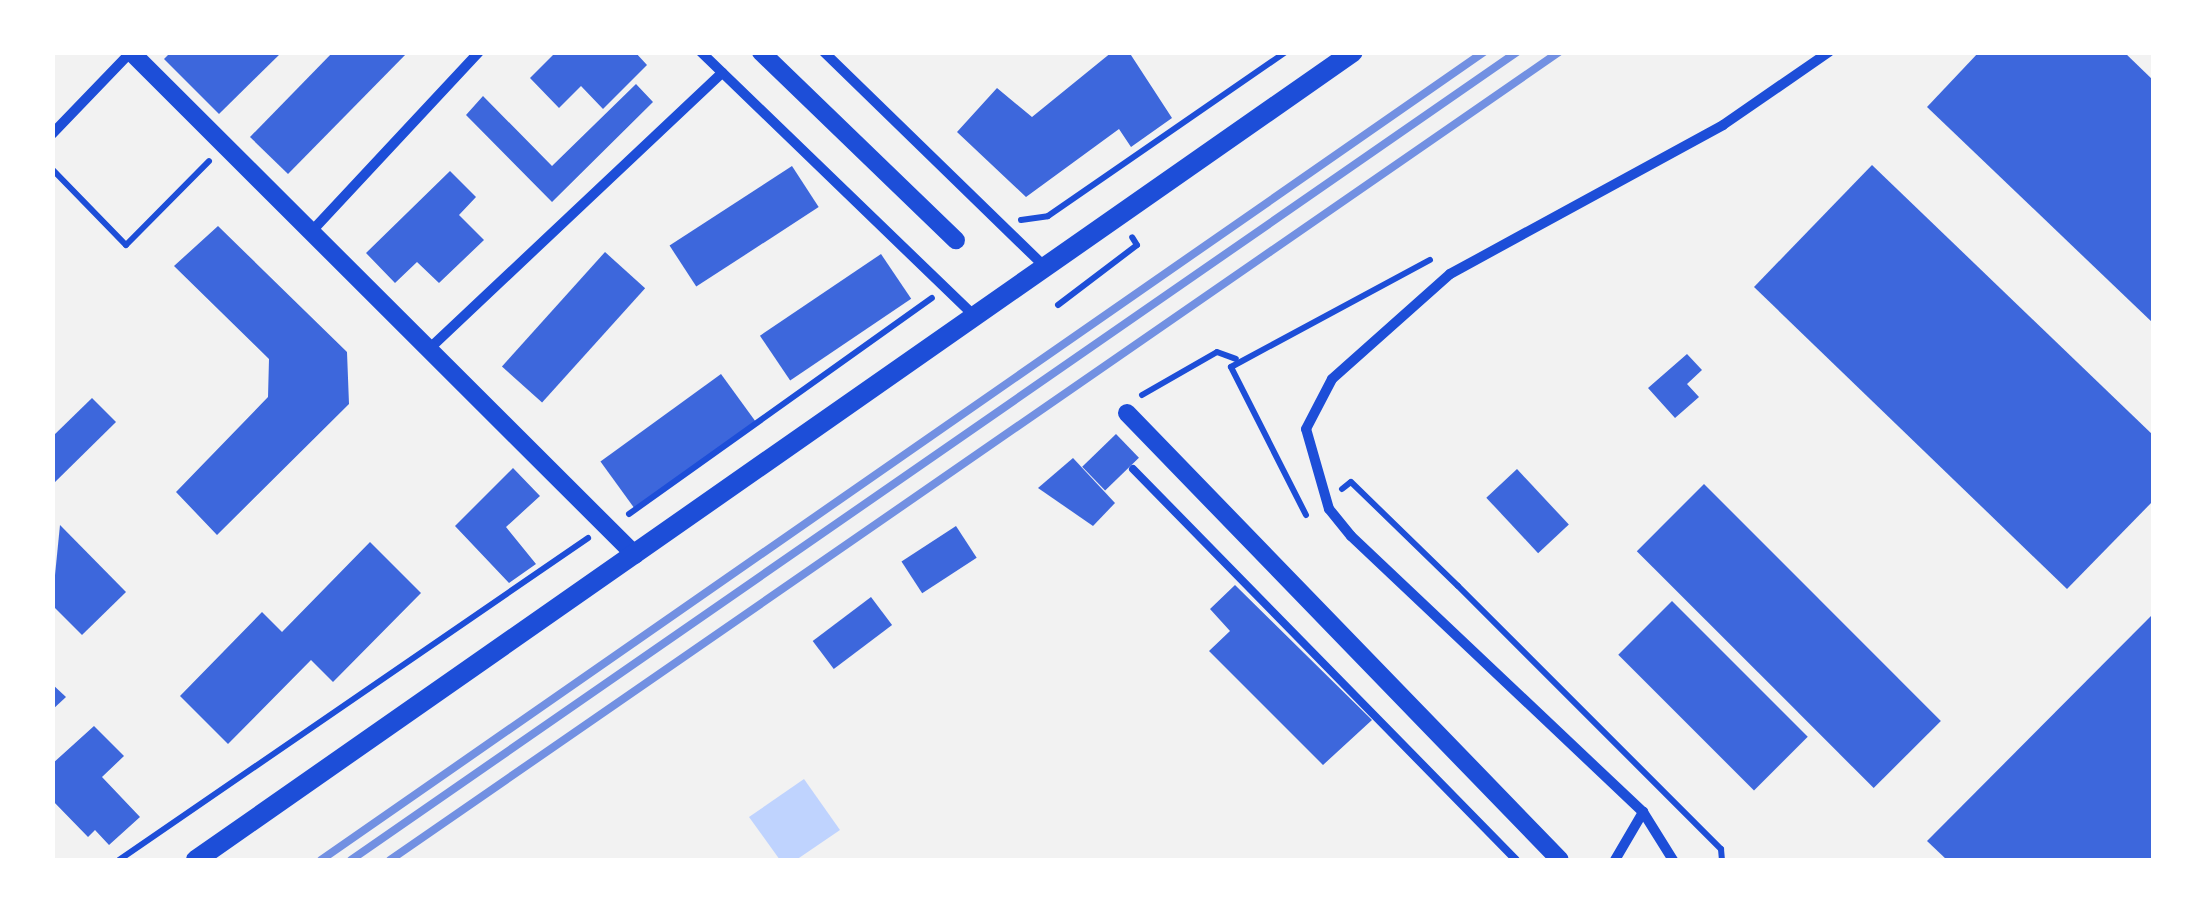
<!DOCTYPE html>
<style>
body{margin:0}
#map{position:relative;width:2206px;height:913px;overflow:hidden;background:#f2f2f2;font-family:Quicksand,sans-serif}
div>[style]{position:absolute}
.water>*{inset:0;background:#bfd3fe}
.building>*{inset:0;background:#3d67dc;transform-origin:0 0}
.path>*{height:6px;margin:-3px;padding:0 3px;transform-origin:3px;border-radius:3px;background:#1d4ed8}
.service>*{height:8px;margin:-4px;padding:0 4px;transform-origin:4px;border-radius:4px;background:#1d4ed8}
.minor>*{height:10px;margin:-5px;padding:0 5px;transform-origin:5px;border-radius:5px;background:#1d4ed8}
.tertiary>*{height:18px;margin:-9px;padding:0 9px;transform-origin:9px;border-radius:9px;background:#1d4ed8}
.secondary>*{height:20px;margin:-10px;padding:0 10px;transform-origin:10px;border-radius:10px;background:#1d4ed8}
.rail>*{height:8px;margin:-4px;padding:0 4px;transform-origin:4px;border-radius:4px;background:#7290e2}
span{translate:-50% -50%;white-space:nowrap;text-align:center;line-height:1.15;-webkit-text-stroke:9px #fff;paint-order:stroke}
.frame{position:absolute;inset:0;border:55px solid #fff;pointer-events:none}
</style>
<div id="map">
<div class="water">
<div style="clip-path:polygon(804px 779px,840px 830px,796px 860px,780px 860px,749px 817px)"></div>
</div>
<div class="building">
<div style="clip-path:polygon(171px 52px,282px 52px,219px 114px,164px 59px)"></div>
<div style="clip-path:polygon(333px 52px,408px 52px,288px 174px,250px 137px)"></div>
<div style="clip-path:polygon(556px 52px,635px 52px,647px 65px,603px 109px,581px 86px,559px 108px,530px 78px)"></div>
<div style="clip-path:polygon(1112px 52px,1129px 52px,1172px 118px,1131px 147px,1119px 129px,1026px 197px,957px 132px,997px 88px,1032px 117px)"></div>
<div style="clip-path:polygon(1979px 52px,2124px 52px,2154px 81px,2154px 324px,1927px 107px)"></div>
<div style="clip-path:polygon(636px 84px,653px 102px,552px 202px,466px 115px,483px 96px,552px 166px)"></div>
<div style="clip-path:polygon(1872px 165px,2154px 436px,2154px 500px,2067px 589px,1754px 287px)"></div>
<div style="left:792px;top:166px;width:49px;height:146px;rotate:57deg"></div>
<div style="clip-path:polygon(450px 171px,476px 197px,459px 215px,484px 240px,439px 283px,417px 262px,395px 283px,366px 253px)"></div>
<div style="clip-path:polygon(218px 226px,347px 352px,349px 404px,217px 535px,176px 492px,268px 397px,269px 359px,174px 266px)"></div>
<div style="left:605px;top:252px;width:54px;height:154px;rotate:42deg"></div>
<div style="left:881px;top:254px;width:54px;height:146px;rotate:56deg"></div>
<div style="clip-path:polygon(1687px 354px,1702px 370px,1687px 384px,1699px 397px,1675px 418px,1648px 388px)"></div>
<div style="left:721px;top:374px;width:60px;height:149px;rotate:54deg"></div>
<div style="clip-path:polygon(92px 398px,116px 422px,52px 485px,52px 437px)"></div>
<div style="left:1116px;top:434px;width:33px;height:47px;rotate:46deg"></div>
<div style="clip-path:polygon(1073px 458px,1115px 503px,1093px 526px,1038px 488px)"></div>
<div style="clip-path:polygon(513px 468px,540px 496px,506px 527px,536px 564px,509px 583px,455px 526px)"></div>
<div style="left:1517px;top:469px;width:76px;height:42px;rotate:47deg"></div>
<div style="left:1704px;top:484px;width:335px;height:95px;rotate:45deg"></div>
<div style="clip-path:polygon(60px 525px,126px 592px,82px 635px,52px 605px)"></div>
<div style="left:956px;top:526px;width:38px;height:65px;rotate:57deg"></div>
<div style="clip-path:polygon(370px 542px,421px 593px,333px 682px,311px 660px,228px 744px,180px 696px,262px 612px,282px 632px)"></div>
<div style="clip-path:polygon(1235px 585px,1372px 720px,1323px 765px,1209px 651px,1230px 631px,1210px 609px)"></div>
<div style="left:871px;top:597px;width:35px;height:73px;rotate:53deg"></div>
<div style="left:1672px;top:601px;width:192px;height:76px;rotate:45deg"></div>
<div style="clip-path:polygon(2154px 613px,2154px 860px,1947px 860px,1927px 841px)"></div>
<div style="clip-path:polygon(52px 684px,66px 697px,52px 710px)"></div>
<div style="clip-path:polygon(94px 726px,124px 756px,102px 777px,140px 817px,109px 845px,95px 830px,88px 837px,52px 800px,52px 764px)"></div>
</div>
<div class="path">
<div style="left:52px;top:169px;width:106px;rotate:45.8deg"></div>
<div style="left:126px;top:245px;width:118px;rotate:-45.3deg"></div>
<div style="left:1021px;top:220px;width:27px;rotate:-8deg"></div>
<div style="left:1048px;top:216px;width:289px;rotate:-34.6deg"></div>
<div style="left:1058px;top:305px;width:99px;rotate:-37.2deg"></div>
<div style="left:1137px;top:245px;width:9px;rotate:-122deg"></div>
<div style="left:1142px;top:395px;width:86px;rotate:-29.8deg"></div>
<div style="left:1217px;top:352px;width:20px;rotate:20deg"></div>
<div style="left:1342px;top:489px;width:11px;rotate:-38deg"></div>
<div style="left:1351px;top:482px;width:149px;rotate:44.2deg"></div>
<div style="left:1458px;top:586px;width:372px;rotate:45deg"></div>
<div style="left:1721px;top:849px;width:11px;rotate:85deg"></div>
<div style="left:629px;top:514px;width:372px;rotate:-35.5deg"></div>
<div style="left:1306px;top:515px;width:166px;rotate:-116.9deg"></div>
<div style="left:1231px;top:367px;width:226px;rotate:-28.3deg"></div>
<div style="left:119px;top:860px;width:569px;rotate:-34.47deg"></div>
</div>
<div class="service">
<div style="left:1133px;top:469px;width:547px;rotate:45.59deg"></div>
</div>
<div class="minor">
<div style="left:701px;top:52px;width:380px;rotate:44deg"></div>
<div style="left:824px;top:52px;width:307px;rotate:44.2deg"></div>
<div style="left:52px;top:134px;width:114px;rotate:-46.1deg"></div>
<div style="left:311px;top:232px;width:246px;rotate:-47deg"></div>
<div style="left:429px;top:349px;width:403px;rotate:-43.3deg"></div>
<div style="left:1643px;top:812px;width:402px;rotate:-136.6deg"></div>
<div style="left:1351px;top:536px;width:35px;rotate:-129deg"></div>
<div style="left:1329px;top:509px;width:83px;rotate:-106deg"></div>
<div style="left:1306px;top:429px;width:56px;rotate:-62.5deg"></div>
<div style="left:1332px;top:379px;width:158px;rotate:-41.7deg"></div>
<div style="left:1450px;top:274px;width:311px;rotate:-28.6deg"></div>
<div style="left:1723px;top:125px;width:129px;rotate:-34.6deg"></div>
<div style="left:1615px;top:860px;width:56px;rotate:-59.7deg"></div>
<div style="left:1643px;top:812px;width:57px;rotate:58deg"></div>
</div>
<div class="tertiary">
<div style="left:131px;top:52px;width:712px;rotate:44.94deg"></div>
<div style="left:761px;top:52px;width:271px;rotate:44deg"></div>
<div style="left:1127px;top:413px;width:622px;rotate:45.91deg"></div>
</div>
<div class="secondary">
<div style="left:196px;top:860px;width:1411px;rotate:-34.93deg"></div>
</div>
<div class="rail">
<div style="left:321px;top:860px;width:1416px;rotate:-34.79deg"></div>
<div style="left:351px;top:860px;width:1419px;rotate:-34.72deg"></div>
<div style="left:390px;top:860px;width:1421px;rotate:-34.65deg"></div>
</div>
<div class="frame"></div>
</div>
